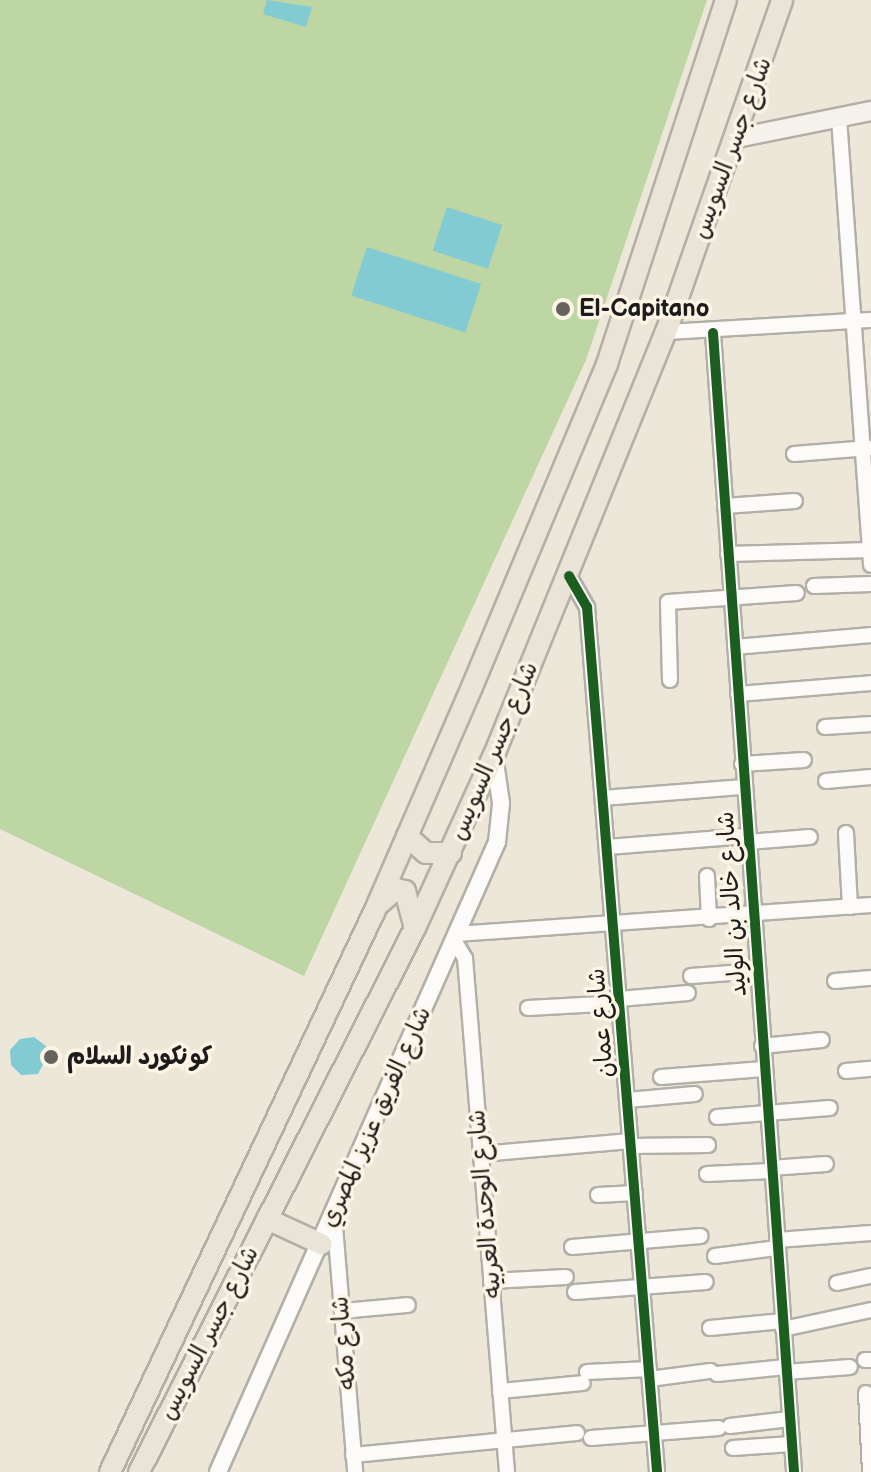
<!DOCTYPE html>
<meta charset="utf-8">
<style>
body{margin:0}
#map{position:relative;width:871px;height:1472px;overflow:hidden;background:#ede7da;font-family:"Balsamiq Sans","Playpen Sans Arabic",sans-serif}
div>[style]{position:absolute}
.green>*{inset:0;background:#bed5a4}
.water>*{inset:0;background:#82cbd3;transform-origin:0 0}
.roads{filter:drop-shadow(2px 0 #b2afa7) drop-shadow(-2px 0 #b2afa7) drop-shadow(0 2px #b2afa7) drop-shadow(0 -2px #b2afa7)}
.minor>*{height:14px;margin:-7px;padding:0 7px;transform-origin:7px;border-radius:7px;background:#fcfbf9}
.tertiary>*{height:16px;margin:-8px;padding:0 8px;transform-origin:8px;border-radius:8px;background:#fcfbf9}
.secondary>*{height:18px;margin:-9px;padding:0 9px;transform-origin:9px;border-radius:9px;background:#f5f1eb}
.primary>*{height:20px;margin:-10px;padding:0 10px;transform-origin:10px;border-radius:10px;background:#eae3d7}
.cycleway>*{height:10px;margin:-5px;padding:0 5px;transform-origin:5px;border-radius:5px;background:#1b5e20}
.dots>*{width:22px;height:22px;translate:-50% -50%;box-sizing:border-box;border:4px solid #fcf5e5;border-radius:50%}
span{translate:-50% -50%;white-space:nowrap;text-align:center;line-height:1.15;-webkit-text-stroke:7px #fcf5e5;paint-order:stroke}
.street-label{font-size:24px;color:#1c1c1c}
.poi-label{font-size:24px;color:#1c1c1c;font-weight:700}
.left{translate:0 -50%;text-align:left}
</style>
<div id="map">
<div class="green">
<div style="clip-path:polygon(0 0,707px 0,586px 360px,304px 976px,0 829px)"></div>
</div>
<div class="water">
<div style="clip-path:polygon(267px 0,312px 7px,306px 27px,263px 14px)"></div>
<div style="left:447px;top:207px;width:58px;height:46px;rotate:18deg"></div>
<div style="left:367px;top:247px;width:120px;height:51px;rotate:18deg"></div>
<div style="clip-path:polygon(34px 1037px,46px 1046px,48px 1055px,38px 1074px,21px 1075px,11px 1065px,10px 1050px,20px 1039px)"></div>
</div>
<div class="roads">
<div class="minor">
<div style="left:839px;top:118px;width:448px;rotate:85.9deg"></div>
<div style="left:666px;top:332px;width:205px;rotate:-3.4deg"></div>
<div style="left:713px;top:333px;width:1142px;rotate:85.93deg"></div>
<div style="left:794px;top:454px;width:75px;rotate:-4.6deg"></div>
<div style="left:725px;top:506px;width:70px;rotate:-4.1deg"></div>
<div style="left:728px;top:554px;width:142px;rotate:-1.6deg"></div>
<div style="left:569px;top:576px;width:36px;rotate:60deg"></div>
<div style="left:587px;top:607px;width:868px;rotate:85.37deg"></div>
<div style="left:814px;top:586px;width:57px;rotate:-2deg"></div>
<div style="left:735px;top:647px;width:137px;rotate:-5deg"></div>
<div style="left:670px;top:680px;width:78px;rotate:-91.5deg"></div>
<div style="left:668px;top:602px;width:129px;rotate:-4deg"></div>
<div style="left:738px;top:694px;width:133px;rotate:-4.7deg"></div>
<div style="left:825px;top:727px;width:46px;rotate:-3.7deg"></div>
<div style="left:742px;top:764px;width:62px;rotate:-3.7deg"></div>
<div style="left:826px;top:781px;width:45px;rotate:-5.1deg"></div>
<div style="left:603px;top:798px;width:141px;rotate:-4.5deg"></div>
<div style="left:846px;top:833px;width:74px;rotate:86.9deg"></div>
<div style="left:748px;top:842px;width:62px;rotate:-4.6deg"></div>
<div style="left:607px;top:847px;width:140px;rotate:-4.5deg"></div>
<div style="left:707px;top:876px;width:43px;rotate:87.3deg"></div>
<div style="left:456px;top:934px;width:416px;rotate:-4deg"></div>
<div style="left:454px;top:940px;width:21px;rotate:59deg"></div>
<div style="left:465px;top:958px;width:516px;rotate:85.33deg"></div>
<div style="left:691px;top:976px;width:66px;rotate:-4.3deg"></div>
<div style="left:835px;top:981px;width:36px;rotate:-5deg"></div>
<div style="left:619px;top:999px;width:69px;rotate:-5deg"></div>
<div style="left:528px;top:1008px;width:91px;rotate:-3.1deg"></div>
<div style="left:762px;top:1046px;width:60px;rotate:-5.7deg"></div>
<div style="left:846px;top:1071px;width:25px;rotate:-5deg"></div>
<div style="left:661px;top:1077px;width:103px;rotate:-4.4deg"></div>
<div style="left:627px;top:1100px;width:68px;rotate:-5deg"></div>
<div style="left:717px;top:1117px;width:113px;rotate:-4.6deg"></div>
<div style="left:631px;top:1146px;width:77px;rotate:-0.7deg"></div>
<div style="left:481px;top:1154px;width:150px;rotate:-5deg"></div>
<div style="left:771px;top:1168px;width:55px;rotate:-4.2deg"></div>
<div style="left:707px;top:1174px;width:65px;rotate:-2.6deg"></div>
<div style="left:598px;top:1195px;width:37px;rotate:-3deg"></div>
<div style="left:334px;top:1214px;width:259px;rotate:85.3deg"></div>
<div style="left:777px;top:1240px;width:94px;rotate:-4.3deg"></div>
<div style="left:572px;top:1247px;width:129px;rotate:-4.9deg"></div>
<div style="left:715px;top:1256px;width:63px;rotate:-7.4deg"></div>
<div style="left:491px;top:1281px;width:75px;rotate:-3.1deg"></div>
<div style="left:837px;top:1283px;width:35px;rotate:-12deg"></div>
<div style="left:575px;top:1292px;width:131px;rotate:-4.4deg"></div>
<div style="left:342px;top:1311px;width:66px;rotate:-5.2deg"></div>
<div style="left:710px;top:1328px;width:73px;rotate:-5.5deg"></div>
<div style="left:783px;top:1329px;width:90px;rotate:-12.2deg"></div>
<div style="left:865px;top:1360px;width:6px"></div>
<div style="left:587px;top:1372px;width:62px;rotate:-2.8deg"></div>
<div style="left:786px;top:1372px;width:64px;rotate:-4.5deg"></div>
<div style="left:717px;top:1374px;width:69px;rotate:-5.8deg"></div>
<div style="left:650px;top:1379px;width:61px;rotate:-7.6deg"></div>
<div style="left:500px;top:1391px;width:83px;rotate:-5.5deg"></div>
<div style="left:866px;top:1393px;width:79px;rotate:87.1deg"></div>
<div style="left:730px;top:1426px;width:60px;rotate:-6.7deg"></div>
<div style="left:591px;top:1438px;width:128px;rotate:-4.5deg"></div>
<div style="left:733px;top:1448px;width:59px;rotate:-3.9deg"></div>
<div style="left:353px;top:1455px;width:225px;rotate:-5.6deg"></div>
</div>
<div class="tertiary">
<div style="left:218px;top:1472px;width:689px;rotate:-66.11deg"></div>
<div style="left:497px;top:842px;width:39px;rotate:-84deg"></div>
<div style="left:501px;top:803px;width:49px;rotate:-98.3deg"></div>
</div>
<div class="secondary">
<div style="left:737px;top:138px;width:137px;rotate:-11.4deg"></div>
</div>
<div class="primary">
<div style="left:407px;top:836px;width:25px;rotate:42deg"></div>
<div style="left:426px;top:853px;width:25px"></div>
<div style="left:379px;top:904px;width:23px;rotate:-41deg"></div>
<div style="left:396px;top:889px;width:9px;rotate:13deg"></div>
<div style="left:405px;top:891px;width:38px;rotate:75deg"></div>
<div style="left:267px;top:1219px;width:60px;rotate:24.8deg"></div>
<div style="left:110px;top:1472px;width:621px;rotate:-64.75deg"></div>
<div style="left:375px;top:910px;width:243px;rotate:-66.5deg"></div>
<div style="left:472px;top:687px;width:350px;rotate:-67.3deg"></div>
<div style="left:607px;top:364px;width:383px;rotate:-71.9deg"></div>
<div style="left:139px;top:1472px;width:610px;rotate:-63.1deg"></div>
<div style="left:415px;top:928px;width:190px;rotate:-65.5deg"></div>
<div style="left:494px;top:755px;width:457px;rotate:-67.9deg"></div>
<div style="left:666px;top:332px;width:352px;rotate:-70.7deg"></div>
</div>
</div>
<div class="cycleway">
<div style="left:713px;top:333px;width:1142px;rotate:85.93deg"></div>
<div style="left:569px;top:576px;width:36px;rotate:60deg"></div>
<div style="left:587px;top:607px;width:868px;rotate:85.37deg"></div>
</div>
<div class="dots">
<div style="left:563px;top:309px;background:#65635e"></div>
<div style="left:51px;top:1057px;background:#65635e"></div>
</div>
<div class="street-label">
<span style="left:732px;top:148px;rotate:-70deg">شارع جسر السويس</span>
<span style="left:494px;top:751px;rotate:-67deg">شارع جسر السويس</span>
<span style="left:732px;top:904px;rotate:-94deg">شارع خالد بن الوليد</span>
<span style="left:601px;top:1023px;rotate:-95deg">شارع عمان</span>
<span style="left:376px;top:1117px;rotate:-66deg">شارع الفريق عزيز المصري</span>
<span style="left:485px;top:1204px;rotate:-95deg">شارع الوحدة العربيه</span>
<span style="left:209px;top:1333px;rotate:-63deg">شارع جسر السويس</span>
<span style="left:344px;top:1343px;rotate:-95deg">شارع مكه</span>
</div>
<div class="poi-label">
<span class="left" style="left:579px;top:309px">El-Capitano</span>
<span class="left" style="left:67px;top:1057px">كونكورد السلام</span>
</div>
</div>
